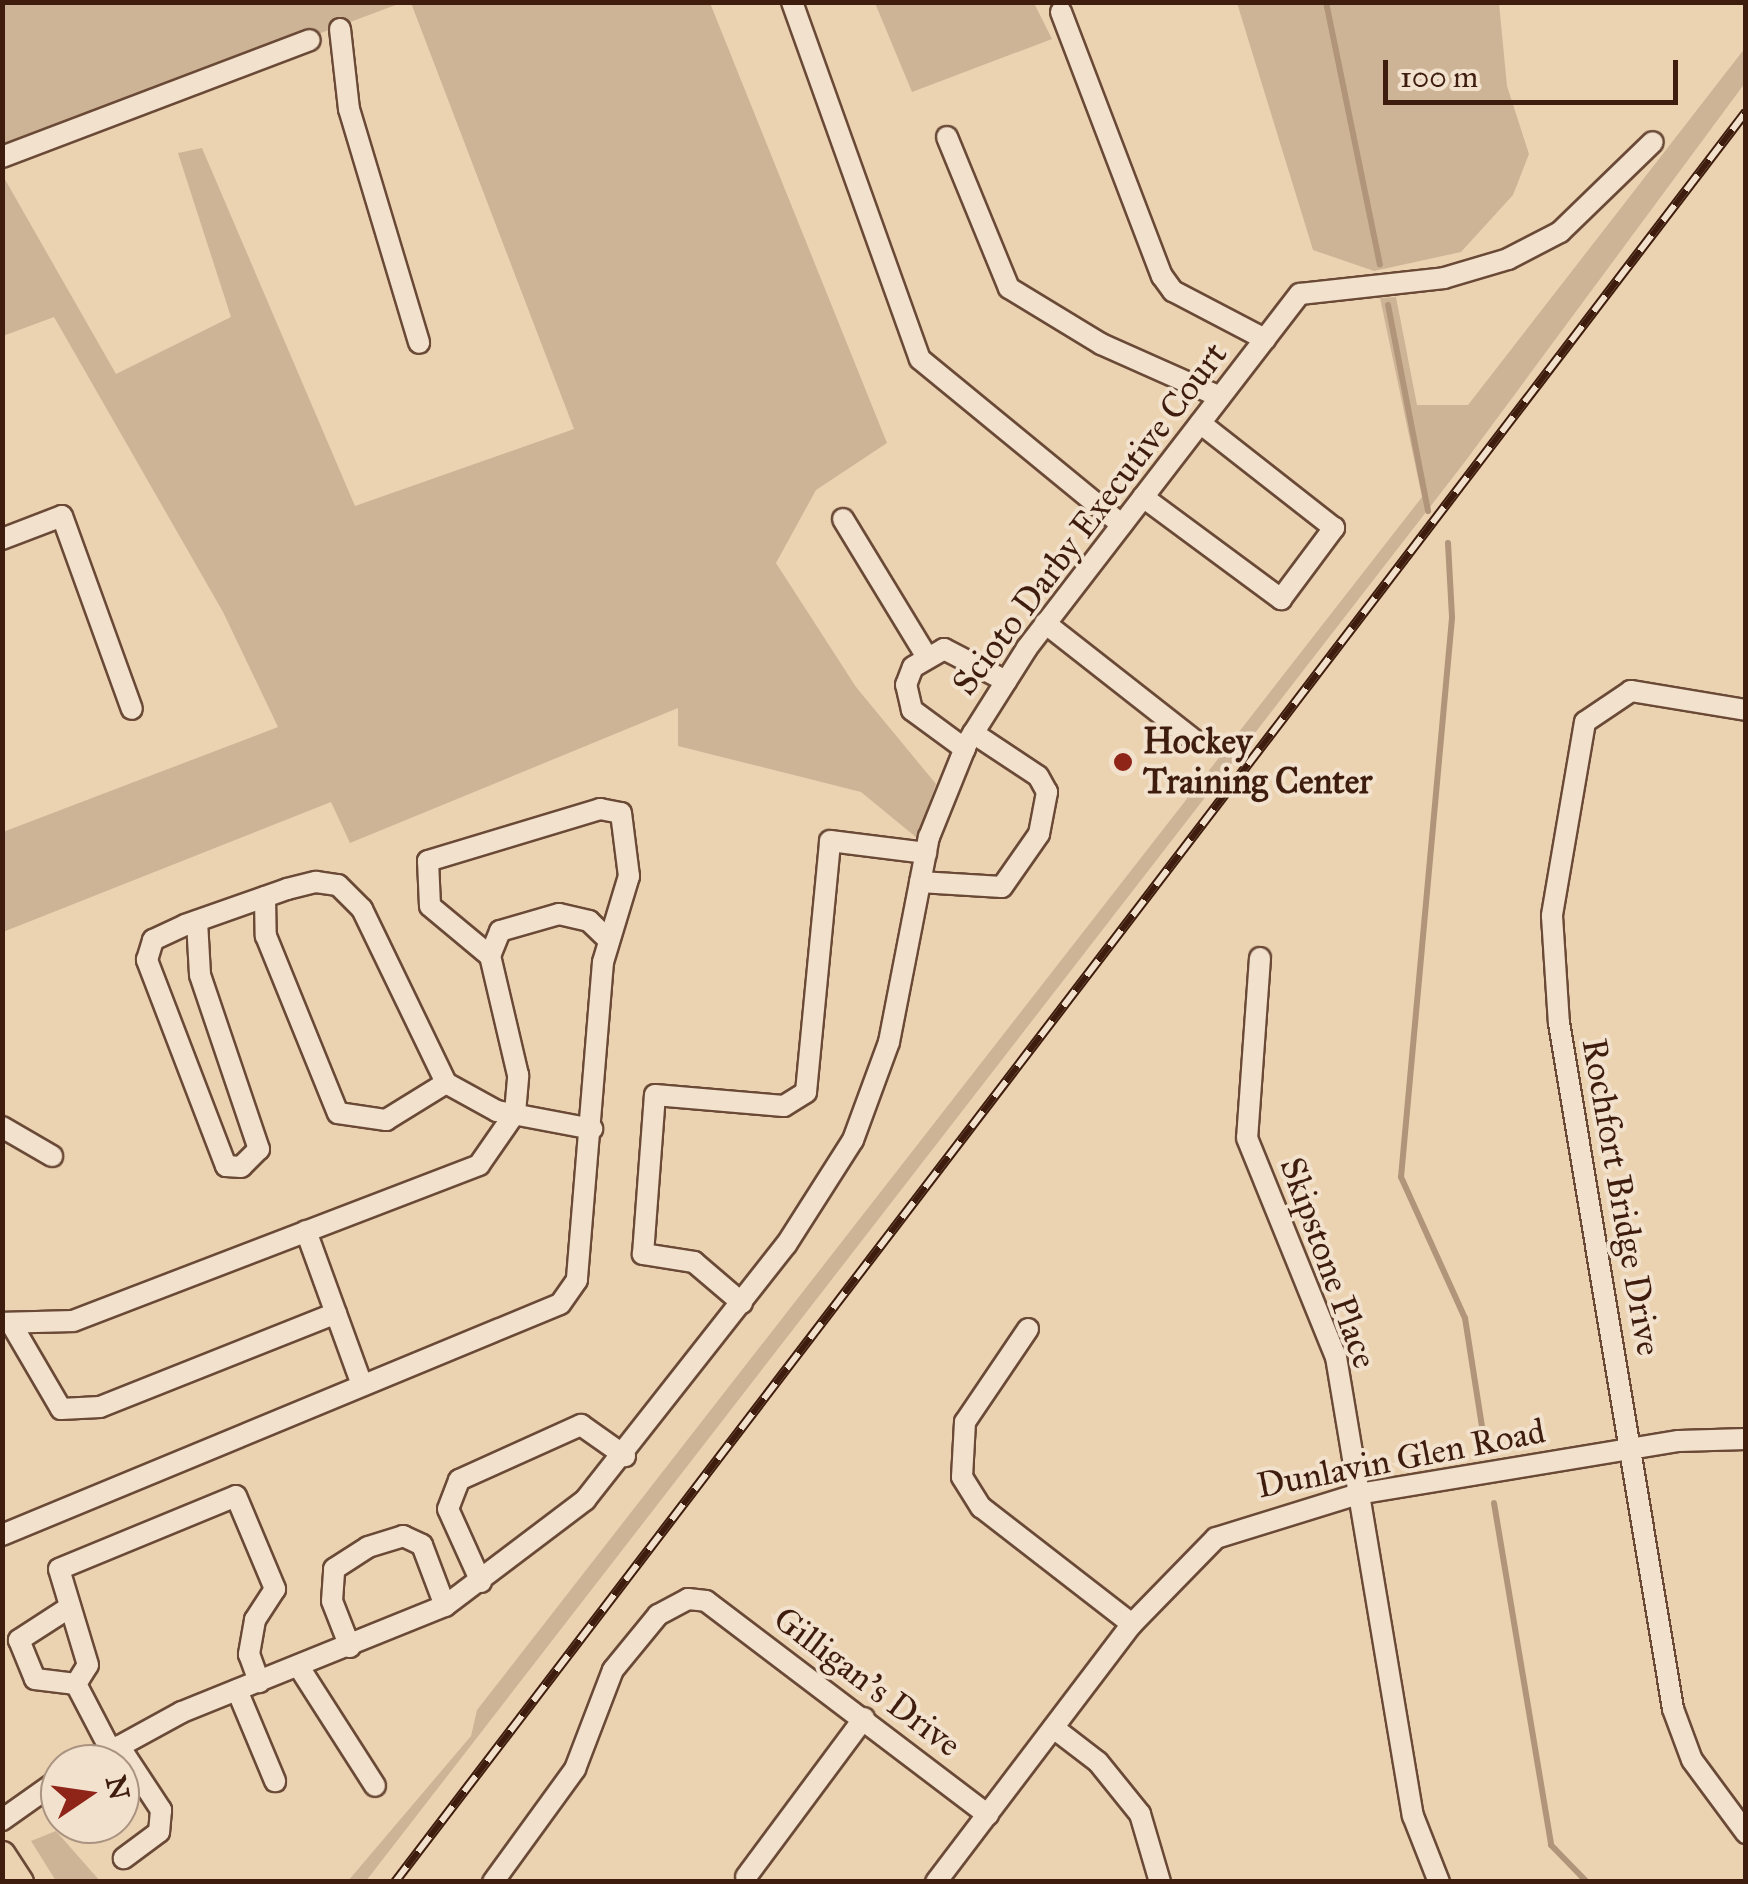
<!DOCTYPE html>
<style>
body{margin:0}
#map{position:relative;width:1748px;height:1884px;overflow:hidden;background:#ebd3b2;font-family:"IM FELL Great Primer",serif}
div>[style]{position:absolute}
.green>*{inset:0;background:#ceb496}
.stream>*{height:6px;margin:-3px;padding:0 3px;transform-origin:3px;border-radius:3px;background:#b1957a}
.roads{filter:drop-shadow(2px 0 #6a4a37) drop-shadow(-2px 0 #6a4a37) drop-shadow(0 2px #6a4a37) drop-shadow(0 -2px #6a4a37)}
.minor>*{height:20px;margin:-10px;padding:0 10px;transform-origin:10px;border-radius:10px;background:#f2e2cd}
.major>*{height:25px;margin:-12.5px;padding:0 12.5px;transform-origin:12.5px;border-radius:12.5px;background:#ebd3b2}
.rail>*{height:10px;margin-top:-5px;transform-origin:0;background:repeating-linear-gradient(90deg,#f2e2cd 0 19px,#3f1d0e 0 38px);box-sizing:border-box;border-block:2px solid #3f1d0e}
.dots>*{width:28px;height:28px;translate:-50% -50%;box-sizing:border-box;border:5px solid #f2e2cd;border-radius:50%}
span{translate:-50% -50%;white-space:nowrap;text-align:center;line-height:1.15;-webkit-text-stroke:8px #f2e2cd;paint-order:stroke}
.street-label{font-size:35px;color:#3f1d0e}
.poi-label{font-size:35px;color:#3f1d0e;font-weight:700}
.left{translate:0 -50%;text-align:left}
.frame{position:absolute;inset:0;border:5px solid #3f1d0e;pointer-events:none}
.north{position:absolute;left:40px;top:1744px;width:100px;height:100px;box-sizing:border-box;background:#f2e2cd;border:2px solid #aa9381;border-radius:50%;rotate:77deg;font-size:28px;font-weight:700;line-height:40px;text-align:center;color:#3f1d0e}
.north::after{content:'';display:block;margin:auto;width:35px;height:45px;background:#8f2418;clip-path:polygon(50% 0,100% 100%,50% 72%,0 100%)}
.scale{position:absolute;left:1383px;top:60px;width:295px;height:45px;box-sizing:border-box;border:5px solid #3f1d0e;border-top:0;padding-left:12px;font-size:30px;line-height:35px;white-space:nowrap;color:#3f1d0e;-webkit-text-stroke:8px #f2e2cd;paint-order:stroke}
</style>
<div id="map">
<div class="green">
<div style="clip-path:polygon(2px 3px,401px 3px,3px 152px)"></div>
<div style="clip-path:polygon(411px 3px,710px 3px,887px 443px,816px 490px,776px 563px,856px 687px,936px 784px,917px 838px,861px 792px,678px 746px,678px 708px,350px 843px,331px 802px,3px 932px,3px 832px,278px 727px,223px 612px,54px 317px,3px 336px,3px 176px,116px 374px,231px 317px,178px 153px,202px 148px,355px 506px,574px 429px)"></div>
<div style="clip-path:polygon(875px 3px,1034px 3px,1052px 39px,912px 92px)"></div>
<div style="clip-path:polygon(1237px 3px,1499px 3px,1507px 86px,1529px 154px,1513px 195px,1461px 252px,1374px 271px,1313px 250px)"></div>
<div style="clip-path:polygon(1745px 48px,1745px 83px,1464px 463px,366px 1881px,348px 1881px,471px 1736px,477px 1710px,1422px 497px,1380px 298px,1396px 297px,1417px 405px,1468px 405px)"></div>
<div style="clip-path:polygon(56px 1831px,100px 1881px,56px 1881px,31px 1841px)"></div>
</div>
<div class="stream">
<div style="left:1326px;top:2px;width:268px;rotate:78.4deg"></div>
<div style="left:1388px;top:305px;width:210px;rotate:79deg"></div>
<div style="left:1448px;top:543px;width:75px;rotate:86.9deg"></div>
<div style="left:1452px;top:618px;width:561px;rotate:95.21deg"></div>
<div style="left:1401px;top:1177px;width:155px;rotate:65.6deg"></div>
<div style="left:1465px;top:1318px;width:129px;rotate:81.1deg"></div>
<div style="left:1494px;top:1503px;width:347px;rotate:80.5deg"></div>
<div style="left:1551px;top:1845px;width:52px;rotate:45.8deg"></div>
</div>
<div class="roads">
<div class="minor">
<div style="left:792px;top:2px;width:379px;rotate:70.3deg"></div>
<div style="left:920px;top:359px;width:261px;rotate:39.4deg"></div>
<div style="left:1061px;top:12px;width:283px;rotate:69.1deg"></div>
<div style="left:1162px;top:276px;width:19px;rotate:54deg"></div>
<div style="left:1173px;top:291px;width:104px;rotate:27.6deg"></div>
<div style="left:340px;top:29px;width:81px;rotate:83.6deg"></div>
<div style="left:349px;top:109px;width:244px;rotate:73.3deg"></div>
<div style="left:947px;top:137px;width:163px;rotate:67.7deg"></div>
<div style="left:1009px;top:288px;width:108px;rotate:31.3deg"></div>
<div style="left:1101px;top:344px;width:130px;rotate:24deg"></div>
<div style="left:2px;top:157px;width:329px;rotate:-20.8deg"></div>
<div style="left:1143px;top:497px;width:172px;rotate:36.5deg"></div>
<div style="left:1281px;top:599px;width:89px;rotate:-53.3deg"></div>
<div style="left:1334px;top:528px;width:170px;rotate:-141.9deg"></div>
<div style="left:843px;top:519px;width:158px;rotate:58.7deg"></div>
<div style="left:2px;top:539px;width:64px;rotate:-21deg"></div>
<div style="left:62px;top:516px;width:205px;rotate:70.1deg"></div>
<div style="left:1045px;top:623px;width:193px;rotate:38.1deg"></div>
<div style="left:1746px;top:710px;width:117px;rotate:-170.6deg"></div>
<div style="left:1631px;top:691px;width:55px;rotate:146deg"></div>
<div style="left:1585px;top:722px;width:197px;rotate:99.7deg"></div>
<div style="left:1552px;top:916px;width:107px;rotate:86.3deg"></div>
<div style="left:1559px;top:1023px;width:695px;rotate:80.56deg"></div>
<div style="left:1673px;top:1709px;width:54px;rotate:69.6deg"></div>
<div style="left:1692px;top:1760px;width:91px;rotate:53.5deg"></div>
<div style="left:965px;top:749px;width:66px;rotate:-143.7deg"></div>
<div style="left:912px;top:710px;width:26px;rotate:-103deg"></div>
<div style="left:906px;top:685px;width:19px;rotate:-69deg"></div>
<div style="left:913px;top:667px;width:36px;rotate:-30deg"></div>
<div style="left:944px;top:649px;width:70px;rotate:27.3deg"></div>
<div style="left:920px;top:882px;width:82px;rotate:3.5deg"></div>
<div style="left:1002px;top:887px;width:65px;rotate:-55.1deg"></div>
<div style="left:1039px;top:834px;width:43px;rotate:-79.2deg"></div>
<div style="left:1047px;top:792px;width:18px;rotate:-119deg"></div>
<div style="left:1038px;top:776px;width:78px;rotate:-146.5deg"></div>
<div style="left:265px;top:897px;width:39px;rotate:89deg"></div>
<div style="left:266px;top:936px;width:191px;rotate:67.9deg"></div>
<div style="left:338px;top:1113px;width:49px;rotate:8.3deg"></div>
<div style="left:386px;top:1120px;width:70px;rotate:-31.7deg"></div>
<div style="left:197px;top:921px;width:54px;rotate:86.8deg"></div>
<div style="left:200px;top:975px;width:184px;rotate:71.3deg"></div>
<div style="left:259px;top:1149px;width:25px;rotate:135deg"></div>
<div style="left:241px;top:1167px;width:15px;rotate:-176deg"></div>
<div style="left:226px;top:1166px;width:221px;rotate:-111deg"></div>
<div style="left:147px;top:960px;width:21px;rotate:-73deg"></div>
<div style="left:153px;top:940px;width:35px;rotate:-25deg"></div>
<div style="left:185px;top:925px;width:108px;rotate:-19.4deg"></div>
<div style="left:287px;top:889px;width:30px;rotate:-14deg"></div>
<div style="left:316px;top:882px;width:22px;rotate:8deg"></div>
<div style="left:338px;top:885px;width:34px;rotate:45deg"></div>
<div style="left:362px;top:909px;width:193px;rotate:64.2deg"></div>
<div style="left:446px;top:1083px;width:58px;rotate:28.8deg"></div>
<div style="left:497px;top:1111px;width:97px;rotate:10.7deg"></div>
<div style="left:490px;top:956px;width:27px;rotate:-68deg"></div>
<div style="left:500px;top:931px;width:61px;rotate:-16.1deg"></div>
<div style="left:559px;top:914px;width:31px;rotate:13deg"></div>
<div style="left:589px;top:921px;width:28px;rotate:44deg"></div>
<div style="left:1260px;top:958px;width:180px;rotate:94.1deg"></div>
<div style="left:1247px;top:1138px;width:236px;rotate:67.9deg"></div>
<div style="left:1336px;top:1357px;width:465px;rotate:80.5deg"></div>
<div style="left:1413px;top:1816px;width:71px;rotate:68.5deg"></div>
<div style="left:2px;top:1127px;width:58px;rotate:30.1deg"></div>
<div style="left:306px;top:1231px;width:164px;rotate:70deg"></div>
<div style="left:742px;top:1303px;width:63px;rotate:-139.5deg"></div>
<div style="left:694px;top:1262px;width:52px;rotate:-171.1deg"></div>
<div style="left:643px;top:1254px;width:159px;rotate:-85.7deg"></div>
<div style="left:655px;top:1095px;width:129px;rotate:4.9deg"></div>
<div style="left:784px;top:1106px;width:26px;rotate:-32deg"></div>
<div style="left:806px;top:1092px;width:252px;rotate:-84.5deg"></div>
<div style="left:830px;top:841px;width:97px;rotate:7.1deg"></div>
<div style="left:2px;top:1323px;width:71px;rotate:-1.6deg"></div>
<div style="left:73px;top:1321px;width:435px;rotate:-21deg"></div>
<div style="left:479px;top:1165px;width:63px;rotate:-55.3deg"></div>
<div style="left:515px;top:1113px;width:38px;rotate:-85deg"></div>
<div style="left:518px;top:1075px;width:122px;rotate:-103.2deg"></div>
<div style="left:490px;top:956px;width:78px;rotate:-140.2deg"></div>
<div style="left:430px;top:906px;width:45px;rotate:-92.5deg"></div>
<div style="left:428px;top:861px;width:180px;rotate:-16.8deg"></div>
<div style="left:600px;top:809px;width:21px;rotate:11deg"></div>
<div style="left:621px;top:813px;width:64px;rotate:82.8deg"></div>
<div style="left:629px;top:876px;width:90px;rotate:106.8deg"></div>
<div style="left:603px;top:962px;width:319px;rotate:94.7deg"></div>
<div style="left:577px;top:1280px;width:29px;rotate:125deg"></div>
<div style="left:560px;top:1304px;width:604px;rotate:157.51deg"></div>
<div style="left:12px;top:1325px;width:97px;rotate:59.7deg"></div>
<div style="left:61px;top:1409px;width:39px;rotate:-3deg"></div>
<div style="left:100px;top:1407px;width:254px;rotate:-21.7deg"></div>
<div style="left:1028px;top:1329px;width:112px;rotate:124.1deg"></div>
<div style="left:965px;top:1422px;width:55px;rotate:93.1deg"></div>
<div style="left:962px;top:1477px;width:36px;rotate:58deg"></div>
<div style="left:981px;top:1507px;width:191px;rotate:37.8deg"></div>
<div style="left:481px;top:1582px;width:80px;rotate:-114.3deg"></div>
<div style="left:448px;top:1509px;width:31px;rotate:-69deg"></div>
<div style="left:459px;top:1480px;width:134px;rotate:-24.3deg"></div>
<div style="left:581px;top:1425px;width:54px;rotate:35.2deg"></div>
<div style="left:70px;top:1607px;width:61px;rotate:147.1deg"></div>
<div style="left:19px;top:1640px;width:42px;rotate:67.7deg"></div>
<div style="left:35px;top:1679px;width:41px;rotate:7deg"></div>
<div style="left:350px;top:1647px;width:49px;rotate:-111.4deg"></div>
<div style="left:332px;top:1601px;width:32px;rotate:-86deg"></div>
<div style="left:334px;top:1569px;width:40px;rotate:-32.9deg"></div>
<div style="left:368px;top:1547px;width:37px;rotate:-17deg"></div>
<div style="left:403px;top:1536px;width:21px;rotate:25deg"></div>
<div style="left:422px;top:1545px;width:65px;rotate:69.3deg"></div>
<div style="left:299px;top:1667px;width:141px;rotate:57.4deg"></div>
<div style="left:76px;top:1684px;width:22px;rotate:-58deg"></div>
<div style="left:88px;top:1665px;width:100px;rotate:-106.8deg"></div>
<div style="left:59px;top:1569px;width:191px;rotate:-22.4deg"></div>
<div style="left:236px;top:1496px;width:101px;rotate:67.2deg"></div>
<div style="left:275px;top:1589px;width:37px;rotate:123deg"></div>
<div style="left:255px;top:1620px;width:35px;rotate:100deg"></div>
<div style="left:249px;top:1654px;width:30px;rotate:70deg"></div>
<div style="left:76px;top:1684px;width:76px;rotate:62.4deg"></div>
<div style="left:237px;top:1690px;width:99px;rotate:67.3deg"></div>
<div style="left:1055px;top:1729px;width:54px;rotate:37.5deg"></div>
<div style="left:1098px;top:1762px;width:67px;rotate:51.1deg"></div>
<div style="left:1140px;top:1814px;width:71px;rotate:73.6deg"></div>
<div style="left:119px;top:1746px;width:77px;rotate:56.7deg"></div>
<div style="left:161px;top:1810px;width:22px;rotate:95deg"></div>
<div style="left:159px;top:1832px;width:44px;rotate:143.4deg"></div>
<div style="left:87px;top:1764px;width:108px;rotate:-28.7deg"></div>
<div style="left:182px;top:1712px;width:284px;rotate:-22deg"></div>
<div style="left:445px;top:1606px;width:176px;rotate:-37.1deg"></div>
<div style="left:585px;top:1500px;width:325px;rotate:-51.8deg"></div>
<div style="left:786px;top:1245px;width:125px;rotate:-57.5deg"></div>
<div style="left:853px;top:1140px;width:104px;rotate:-69.8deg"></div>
<div style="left:889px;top:1042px;width:209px;rotate:-79deg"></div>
<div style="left:929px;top:837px;width:101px;rotate:-68deg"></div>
<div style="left:967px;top:743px;width:112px;rotate:-57.7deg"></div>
<div style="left:1027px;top:648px;width:447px;rotate:-52.4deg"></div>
<div style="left:1300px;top:294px;width:145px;rotate:-6.3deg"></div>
<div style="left:1444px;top:278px;width:67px;rotate:-16.5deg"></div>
<div style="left:1508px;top:259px;width:59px;rotate:-27.4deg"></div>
<div style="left:1560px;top:232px;width:129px;rotate:-44.1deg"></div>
<div style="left:2px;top:1820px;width:71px;rotate:-35.3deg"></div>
<div style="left:746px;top:1877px;width:198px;rotate:-53.4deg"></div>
<div style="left:493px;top:1882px;width:140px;rotate:-54deg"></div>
<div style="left:575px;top:1769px;width:106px;rotate:-69deg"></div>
<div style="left:613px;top:1670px;width:71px;rotate:-50.7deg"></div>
<div style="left:658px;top:1615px;width:34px;rotate:-28deg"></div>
<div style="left:688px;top:1599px;width:18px;rotate:6deg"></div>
<div style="left:706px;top:1601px;width:354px;rotate:37.2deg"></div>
<div style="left:936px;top:1882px;width:324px;rotate:-52.8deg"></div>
<div style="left:1132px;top:1624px;width:120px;rotate:-45.7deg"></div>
<div style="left:1216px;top:1538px;width:149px;rotate:-17.2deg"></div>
<div style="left:1358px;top:1494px;width:325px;rotate:-9.4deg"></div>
<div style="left:1679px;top:1441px;width:67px;rotate:-1.7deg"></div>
</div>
<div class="major">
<div style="left:2px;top:1854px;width:33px;rotate:57deg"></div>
</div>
</div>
<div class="rail">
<div style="left:395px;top:1882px;width:2227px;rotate:-52.65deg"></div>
</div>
<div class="dots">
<div style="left:1123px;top:762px;background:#8f2418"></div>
</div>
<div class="street-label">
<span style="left:1090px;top:519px;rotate:-53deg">Scioto Darby Executive Court</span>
<span style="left:1621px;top:1197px;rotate:80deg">Rochfort Bridge Drive</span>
<span style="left:1328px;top:1263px;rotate:70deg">Skipstone Place</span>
<span style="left:1401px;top:1459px;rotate:-11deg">Dunlavin Glen Road</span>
<span style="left:867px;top:1682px;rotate:37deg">Gilligan's Drive</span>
</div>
<div class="poi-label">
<span class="left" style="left:1143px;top:762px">Hockey<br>Training Center</span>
</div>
<div class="frame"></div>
<div class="north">N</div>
<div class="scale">100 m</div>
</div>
